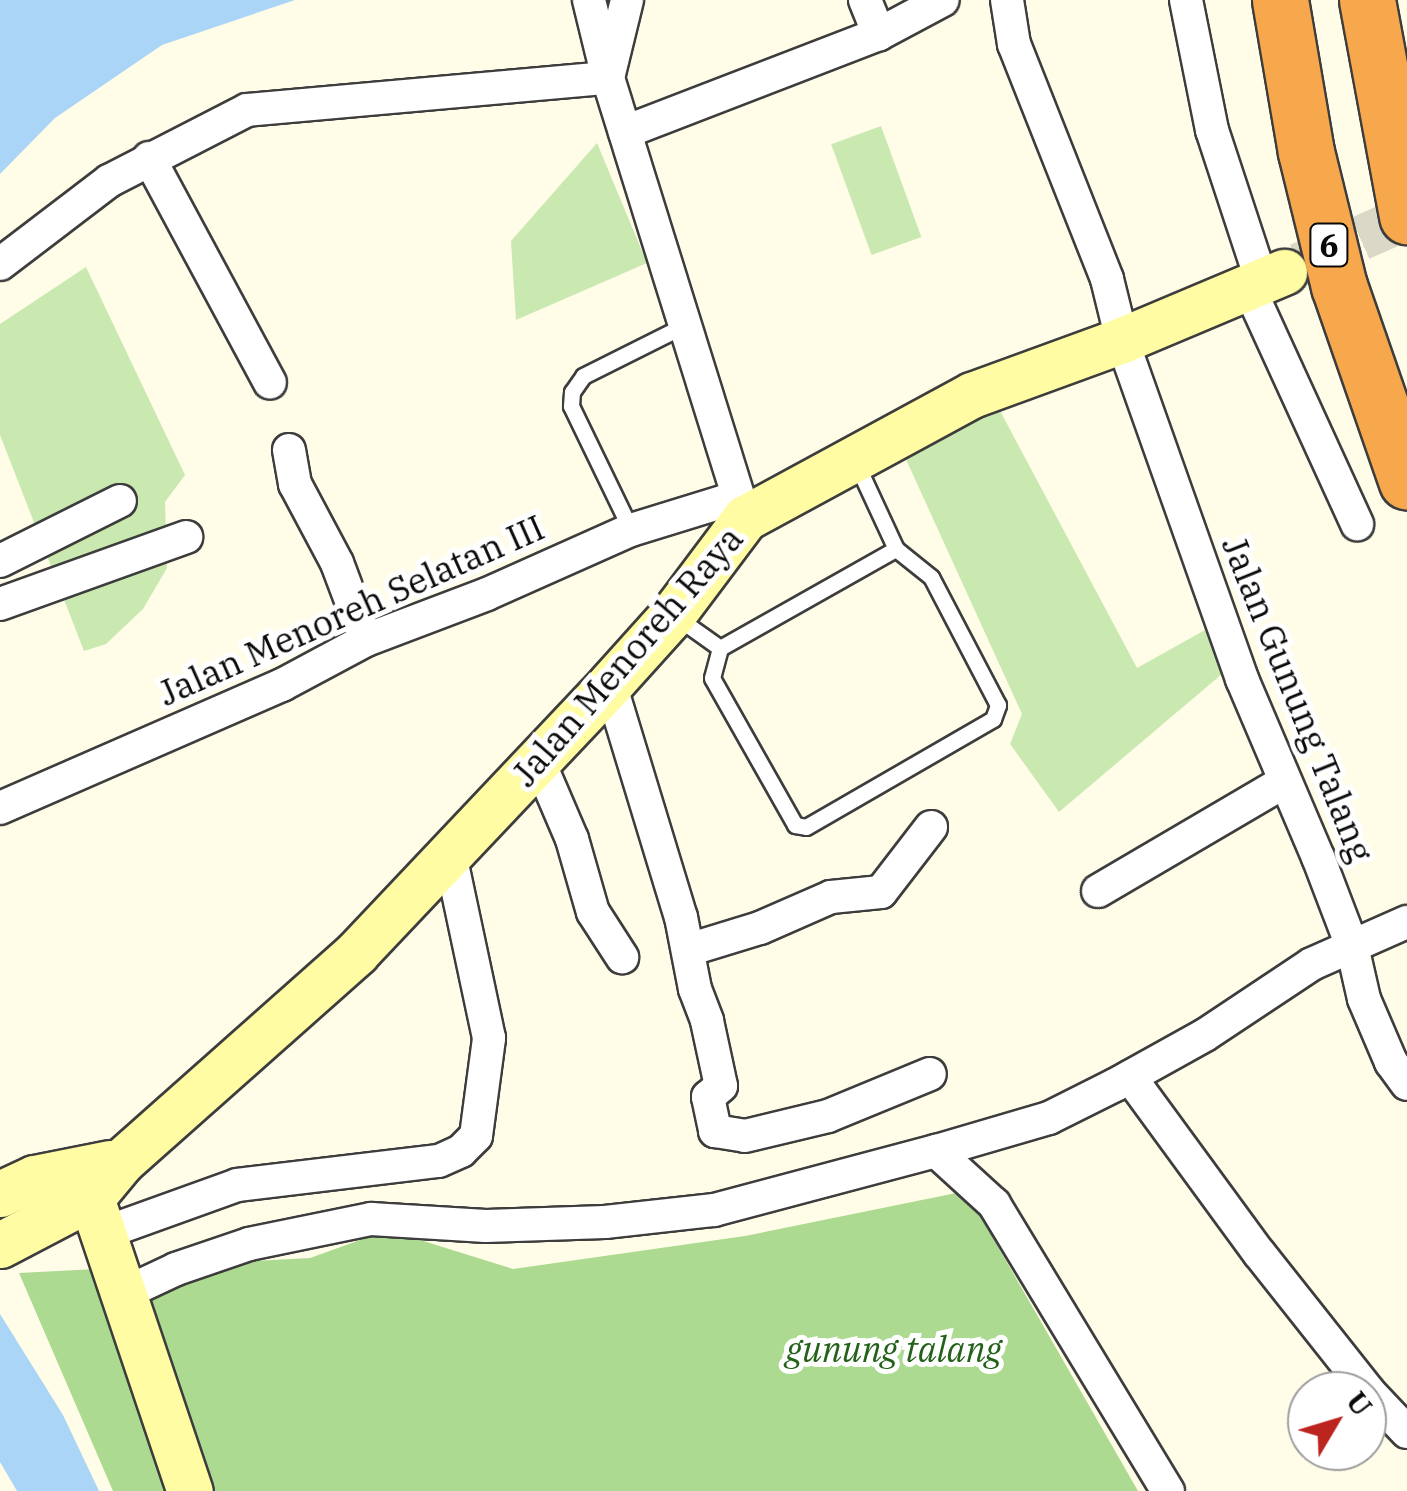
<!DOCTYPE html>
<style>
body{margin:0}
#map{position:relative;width:1407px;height:1491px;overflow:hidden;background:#fffce8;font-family:"IBM Plex Serif",serif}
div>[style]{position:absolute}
.green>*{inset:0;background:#cae9b1;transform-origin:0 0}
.forest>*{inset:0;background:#acda90}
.water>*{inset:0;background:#abd5f7}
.secondary-tunnel>*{height:45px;margin-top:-22.5px;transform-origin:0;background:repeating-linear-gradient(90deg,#dad8c7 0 45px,transparent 0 67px)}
.roads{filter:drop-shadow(2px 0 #3d3d3d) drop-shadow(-2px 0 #3d3d3d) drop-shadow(0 2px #3d3d3d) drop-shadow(0 -2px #3d3d3d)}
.service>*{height:15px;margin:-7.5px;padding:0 7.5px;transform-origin:7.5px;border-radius:7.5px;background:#fff}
.minor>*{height:32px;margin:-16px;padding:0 16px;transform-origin:16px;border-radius:16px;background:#fff}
.secondary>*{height:45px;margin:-22.5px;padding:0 22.5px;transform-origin:22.5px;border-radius:22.5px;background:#fffca3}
.motorway>*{height:55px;margin:-27.5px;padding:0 27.5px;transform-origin:27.5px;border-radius:27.5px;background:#f8a84c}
span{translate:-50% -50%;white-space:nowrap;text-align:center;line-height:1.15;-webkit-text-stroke:10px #fff;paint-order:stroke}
.shield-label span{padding:2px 8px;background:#fff;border:2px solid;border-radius:8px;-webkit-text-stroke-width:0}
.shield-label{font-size:32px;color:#0a0a0a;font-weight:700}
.street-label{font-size:35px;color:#0a0a0a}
.park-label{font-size:35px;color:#24621a;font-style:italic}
.north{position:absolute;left:1287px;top:1371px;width:100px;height:100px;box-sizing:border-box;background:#fff;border:2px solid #9d9d9d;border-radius:50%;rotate:52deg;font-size:28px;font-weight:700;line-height:40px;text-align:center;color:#0a0a0a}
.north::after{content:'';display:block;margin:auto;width:35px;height:45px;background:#bc2420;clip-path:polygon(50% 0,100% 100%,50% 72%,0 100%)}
</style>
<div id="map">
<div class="green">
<div style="left:881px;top:126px;width:118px;height:53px;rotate:70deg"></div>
<div style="clip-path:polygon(597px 143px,647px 263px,516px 320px,511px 241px)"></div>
<div style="clip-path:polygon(86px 267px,185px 475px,165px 502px,167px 568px,143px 609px,106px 644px,84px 651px,0 435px,0 324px)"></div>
<div style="clip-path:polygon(998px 407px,1137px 668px,1205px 630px,1222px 674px,1059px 812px,1010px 744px,1022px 714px,904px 455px)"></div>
</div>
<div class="forest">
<div style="clip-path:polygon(966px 1191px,1138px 1491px,113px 1491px,19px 1273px,310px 1258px,388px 1230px,513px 1269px,745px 1236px)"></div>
</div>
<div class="water">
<div style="clip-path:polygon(0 0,295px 0,162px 45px,55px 118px,0 174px)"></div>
<div style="clip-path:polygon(0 1314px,63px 1415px,99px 1491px,17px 1491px,0 1462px)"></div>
</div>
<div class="secondary-tunnel">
<div style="left:1299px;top:265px;width:118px;rotate:-24deg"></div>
</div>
<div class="roads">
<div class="service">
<div style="left:631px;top:530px;width:138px;rotate:-115.8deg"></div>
<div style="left:571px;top:406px;width:14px;rotate:-86deg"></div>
<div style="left:572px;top:392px;width:19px;rotate:-55deg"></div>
<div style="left:583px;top:376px;width:114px;rotate:-26.6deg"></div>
<div style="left:675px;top:616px;width:55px;rotate:35.4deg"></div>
<div style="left:720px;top:648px;width:202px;rotate:-29.4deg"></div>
<div style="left:896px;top:549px;width:95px;rotate:-114.9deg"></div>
<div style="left:720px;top:648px;width:31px;rotate:105deg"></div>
<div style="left:712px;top:678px;width:169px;rotate:60.5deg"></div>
<div style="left:795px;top:825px;width:11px;rotate:10deg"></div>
<div style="left:806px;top:827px;width:216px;rotate:-30deg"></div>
<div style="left:993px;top:719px;width:15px;rotate:-70deg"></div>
<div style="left:998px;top:705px;width:144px;rotate:-117.6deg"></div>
<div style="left:931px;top:577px;width:45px;rotate:-141.3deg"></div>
</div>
<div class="minor">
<div style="left:589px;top:0;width:80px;rotate:76.3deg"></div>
<div style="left:608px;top:78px;width:460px;rotate:72.7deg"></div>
<div style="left:865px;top:0;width:37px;rotate:68deg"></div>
<div style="left:1007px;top:0;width:45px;rotate:81deg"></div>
<div style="left:1014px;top:44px;width:253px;rotate:68.4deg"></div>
<div style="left:1107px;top:279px;width:63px;rotate:76.2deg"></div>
<div style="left:1122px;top:340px;width:360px;rotate:70.5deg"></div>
<div style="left:1242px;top:679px;width:194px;rotate:66.9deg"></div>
<div style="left:1318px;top:857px;width:95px;rotate:69.1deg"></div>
<div style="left:1352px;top:946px;width:54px;rotate:77.2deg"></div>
<div style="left:1364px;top:999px;width:69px;rotate:66.8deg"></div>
<div style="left:1391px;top:1062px;width:27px;rotate:54deg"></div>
<div style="left:1186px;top:0;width:133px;rotate:78.7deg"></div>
<div style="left:1212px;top:130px;width:160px;rotate:71.8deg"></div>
<div style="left:625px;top:132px;width:272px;rotate:-21.1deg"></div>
<div style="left:879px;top:34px;width:72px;rotate:-28deg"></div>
<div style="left:149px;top:158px;width:255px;rotate:61.7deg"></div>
<div style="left:0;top:264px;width:137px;rotate:-37.3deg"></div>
<div style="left:109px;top:181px;width:155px;rotate:-27.2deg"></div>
<div style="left:247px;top:110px;width:362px;rotate:-5.1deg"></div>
<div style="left:608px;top:78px;width:80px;rotate:-76.3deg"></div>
<div style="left:1249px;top:288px;width:260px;rotate:65.4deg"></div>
<div style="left:289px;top:450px;width:35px;rotate:80deg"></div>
<div style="left:295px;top:484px;width:89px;rotate:62deg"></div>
<div style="left:337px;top:563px;width:82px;rotate:69.4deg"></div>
<div style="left:0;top:561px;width:134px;rotate:-26.6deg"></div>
<div style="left:0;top:604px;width:198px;rotate:-19.8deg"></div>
<div style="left:610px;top:684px;width:244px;rotate:73.1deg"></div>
<div style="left:681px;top:917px;width:73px;rotate:79deg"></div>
<div style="left:695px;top:989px;width:34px;rotate:69deg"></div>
<div style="left:707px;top:1021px;width:66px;rotate:77.8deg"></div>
<div style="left:721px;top:1086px;width:17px;rotate:140deg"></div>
<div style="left:708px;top:1097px;width:35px;rotate:78deg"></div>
<div style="left:715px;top:1131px;width:30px;rotate:9deg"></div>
<div style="left:745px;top:1136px;width:85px;rotate:-13.5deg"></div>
<div style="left:828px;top:1116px;width:110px;rotate:-22.4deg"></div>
<div style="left:539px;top:762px;width:84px;rotate:66.8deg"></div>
<div style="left:572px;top:839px;width:76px;rotate:74deg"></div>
<div style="left:593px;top:912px;width:54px;rotate:57.2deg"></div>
<div style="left:0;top:808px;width:308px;rotate:-23.6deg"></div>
<div style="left:282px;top:685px;width:95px;rotate:-28.2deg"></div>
<div style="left:366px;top:640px;width:129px;rotate:-20.8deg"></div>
<div style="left:487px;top:594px;width:158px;rotate:-24deg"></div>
<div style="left:631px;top:530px;width:112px;rotate:-17.1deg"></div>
<div style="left:1098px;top:891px;width:216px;rotate:-30.4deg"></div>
<div style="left:688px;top:950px;width:75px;rotate:-17deg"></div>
<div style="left:760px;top:928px;width:77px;rotate:-23.6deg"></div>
<div style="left:831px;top:897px;width:50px;rotate:-5.7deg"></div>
<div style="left:881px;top:892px;width:82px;rotate:-52.4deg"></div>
<div style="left:1130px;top:1077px;width:218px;rotate:53.8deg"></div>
<div style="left:1259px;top:1253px;width:177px;rotate:51.6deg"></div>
<div style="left:1369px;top:1392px;width:55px;rotate:46.5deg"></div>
<div style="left:936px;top:1151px;width:79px;rotate:42.4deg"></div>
<div style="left:994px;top:1204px;width:336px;rotate:58.8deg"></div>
<div style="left:104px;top:1233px;width:141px;rotate:-19.8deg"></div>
<div style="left:237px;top:1185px;width:203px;rotate:-6.8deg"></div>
<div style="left:439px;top:1161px;width:24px;rotate:-24deg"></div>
<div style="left:461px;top:1151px;width:21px;rotate:-45deg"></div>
<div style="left:476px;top:1136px;width:99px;rotate:-82.4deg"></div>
<div style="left:489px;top:1038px;width:187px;rotate:-102deg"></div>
<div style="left:125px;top:1293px;width:56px;rotate:-25.2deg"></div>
<div style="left:176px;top:1269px;width:77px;rotate:-18.9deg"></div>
<div style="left:249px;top:1244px;width:125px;rotate:-11.6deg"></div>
<div style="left:371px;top:1219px;width:115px;rotate:3.5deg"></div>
<div style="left:486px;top:1226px;width:119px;rotate:-1.9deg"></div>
<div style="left:605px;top:1222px;width:110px;rotate:-6.3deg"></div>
<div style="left:714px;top:1210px;width:230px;rotate:-14.9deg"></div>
<div style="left:936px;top:1151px;width:118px;rotate:-16.3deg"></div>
<div style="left:1049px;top:1118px;width:74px;rotate:-26.6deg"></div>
<div style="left:1115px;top:1085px;width:103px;rotate:-29.1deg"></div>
<div style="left:1205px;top:1035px;width:128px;rotate:-33.6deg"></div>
<div style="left:1312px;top:964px;width:104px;rotate:-23.9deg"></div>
</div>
<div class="secondary">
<div style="left:82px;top:1171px;width:338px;rotate:71.4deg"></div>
<div style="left:0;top:1194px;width:38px;rotate:-25deg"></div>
<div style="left:34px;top:1178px;width:77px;rotate:-11.2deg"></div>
<div style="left:0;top:1245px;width:104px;rotate:-27.6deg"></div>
<div style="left:92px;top:1197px;width:47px;rotate:-50.2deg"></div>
<div style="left:122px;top:1161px;width:314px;rotate:-41.6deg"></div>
<div style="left:357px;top:952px;width:369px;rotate:-46.6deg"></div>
<div style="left:610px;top:684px;width:94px;rotate:-48deg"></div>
<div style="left:673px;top:614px;width:120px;rotate:-53.1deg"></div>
<div style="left:745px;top:518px;width:258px;rotate:-28.5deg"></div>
<div style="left:972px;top:395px;width:160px;rotate:-20.1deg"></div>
<div style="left:1122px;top:340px;width:176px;rotate:-22.8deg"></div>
</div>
<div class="motorway">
<div style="left:1280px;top:0;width:154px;rotate:80.3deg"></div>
<div style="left:1306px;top:152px;width:138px;rotate:76.2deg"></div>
<div style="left:1339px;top:286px;width:207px;rotate:70.9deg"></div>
<div style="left:1367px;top:0;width:220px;rotate:79.5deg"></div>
</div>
</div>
<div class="shield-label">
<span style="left:1329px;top:245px">6</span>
</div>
<div class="street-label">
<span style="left:351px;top:610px;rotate:-24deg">Jalan Menoreh Selatan III</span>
<span style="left:627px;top:656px;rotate:-49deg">Jalan Menoreh Raya</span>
<span style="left:1298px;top:699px;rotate:68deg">Jalan Gunung Talang</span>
</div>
<div class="park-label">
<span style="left:894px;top:1349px">gunung talang</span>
</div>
<div class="north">U</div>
</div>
